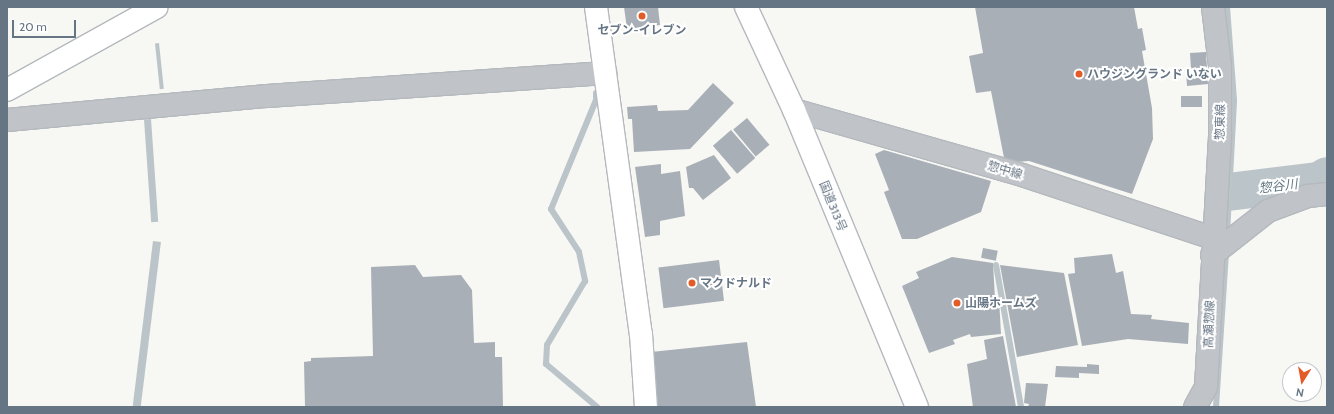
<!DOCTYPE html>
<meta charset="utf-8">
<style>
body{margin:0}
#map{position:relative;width:1334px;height:414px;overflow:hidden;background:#f7f7f3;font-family:Cabin,"Noto Sans JP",sans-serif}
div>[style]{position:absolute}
.water>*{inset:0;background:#bac4c9;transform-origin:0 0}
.stream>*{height:6px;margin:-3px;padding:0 3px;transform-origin:3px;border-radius:3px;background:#bac4c9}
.river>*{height:38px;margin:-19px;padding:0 19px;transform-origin:19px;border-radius:19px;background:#bac4c9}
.building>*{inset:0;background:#a8afb6;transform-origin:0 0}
.roads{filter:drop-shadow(1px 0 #b4b9be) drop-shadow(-1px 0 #b4b9be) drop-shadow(0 1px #b4b9be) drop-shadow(0 -1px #b4b9be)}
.street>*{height:22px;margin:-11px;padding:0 11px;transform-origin:11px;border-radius:11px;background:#c0c3c7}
.secondary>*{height:22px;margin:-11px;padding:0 11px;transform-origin:11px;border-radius:11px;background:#fff}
.highway>*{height:22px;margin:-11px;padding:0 11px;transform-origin:11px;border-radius:11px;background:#fff}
.dots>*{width:11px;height:11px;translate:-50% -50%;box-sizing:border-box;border:2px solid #fff;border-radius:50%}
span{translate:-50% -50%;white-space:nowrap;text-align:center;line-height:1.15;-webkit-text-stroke:4px #fff;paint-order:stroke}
.poi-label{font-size:12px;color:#667584;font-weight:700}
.left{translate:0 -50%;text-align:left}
.street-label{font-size:12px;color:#667584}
.water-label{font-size:13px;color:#627781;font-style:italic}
.frame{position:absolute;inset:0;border:8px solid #667584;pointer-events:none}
.north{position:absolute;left:1282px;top:362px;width:40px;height:40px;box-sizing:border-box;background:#fff;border:1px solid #c2c8ce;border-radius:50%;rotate:191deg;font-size:11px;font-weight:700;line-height:16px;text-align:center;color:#667584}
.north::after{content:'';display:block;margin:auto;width:14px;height:18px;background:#e35c28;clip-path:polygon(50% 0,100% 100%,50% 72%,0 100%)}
.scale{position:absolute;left:12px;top:20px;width:64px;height:18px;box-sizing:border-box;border:2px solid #667584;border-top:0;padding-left:5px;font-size:12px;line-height:14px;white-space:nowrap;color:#667584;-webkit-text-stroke:3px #fff;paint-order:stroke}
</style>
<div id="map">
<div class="water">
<div style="left:159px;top:43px;width:46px;height:4px;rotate:84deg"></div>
<div style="left:151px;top:119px;width:103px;height:7px;rotate:86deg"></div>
<div style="left:153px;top:241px;width:8px;height:166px;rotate:7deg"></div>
</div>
<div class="stream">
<div style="left:1227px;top:7px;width:94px;rotate:85.7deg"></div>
<div style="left:1234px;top:101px;width:135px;rotate:93deg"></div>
<div style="left:596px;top:93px;width:7px;rotate:90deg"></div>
<div style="left:596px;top:100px;width:118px;rotate:112.4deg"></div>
<div style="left:551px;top:209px;width:51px;rotate:56.9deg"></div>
<div style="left:579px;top:252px;width:30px;rotate:78deg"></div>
<div style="left:585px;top:281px;width:74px;rotate:120.7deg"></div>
<div style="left:547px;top:345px;width:19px;rotate:93deg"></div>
<div style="left:546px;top:364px;width:67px;rotate:40.1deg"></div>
<div style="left:996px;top:265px;width:144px;rotate:80deg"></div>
<div style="left:1216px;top:407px;width:156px;rotate:-86.3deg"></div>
</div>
<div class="river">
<div style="left:1228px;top:192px;width:92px;rotate:-6.9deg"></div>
<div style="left:1319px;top:181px;width:9px;rotate:-32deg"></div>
</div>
<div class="building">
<div style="clip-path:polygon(624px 7px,658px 7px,660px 25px,627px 29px)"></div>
<div style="clip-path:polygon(975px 7px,1134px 7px,1138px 29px,1142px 28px,1146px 50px,1142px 51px,1152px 108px,1153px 139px,1132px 194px,1029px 161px,1005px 163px,991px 91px,976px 93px,969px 56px,983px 53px)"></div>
<div style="clip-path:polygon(1206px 52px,1208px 84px,1187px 86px,1186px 70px,1191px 69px,1190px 53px)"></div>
<div style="clip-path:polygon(713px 83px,734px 103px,690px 149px,634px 152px,632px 119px,628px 119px,627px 107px,657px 105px,658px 111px,688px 110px)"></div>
<div style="left:1181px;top:96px;width:21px;height:11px"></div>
<div style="left:747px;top:118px;width:35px;height:18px;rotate:50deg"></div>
<div style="left:731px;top:130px;width:37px;height:24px;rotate:49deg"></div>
<div style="clip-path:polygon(884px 150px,991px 181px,981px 212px,917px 239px,902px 239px,884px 192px,889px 190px,875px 154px)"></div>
<div style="clip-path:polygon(714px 155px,731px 178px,703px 200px,693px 188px,689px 188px,686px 167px)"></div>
<div style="clip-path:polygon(661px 164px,661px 174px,680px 171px,685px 216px,660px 221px,660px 235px,645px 237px,635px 167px)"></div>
<div style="left:983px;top:248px;width:15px;height:10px;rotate:11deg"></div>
<div style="clip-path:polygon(1112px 254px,1116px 273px,1123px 271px,1131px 314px,1152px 315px,1151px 319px,1189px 323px,1188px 344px,1128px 339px,1082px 346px,1068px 274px,1075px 273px,1074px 258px)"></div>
<div style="clip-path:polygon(952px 257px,993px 263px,995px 299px,999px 299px,1001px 334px,971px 337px,970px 334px,953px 340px,955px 344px,929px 353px,902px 286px,919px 278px,916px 272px)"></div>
<div style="left:719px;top:260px;width:41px;height:61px;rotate:83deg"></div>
<div style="clip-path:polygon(415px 265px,423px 277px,461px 275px,472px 290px,474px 343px,495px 342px,495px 357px,502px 357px,503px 407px,305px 407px,304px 362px,311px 361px,311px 358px,373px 356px,371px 267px)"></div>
<div style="clip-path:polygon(1000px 265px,1064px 273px,1078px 345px,1017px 357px)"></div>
<div style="clip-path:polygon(1003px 336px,1016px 407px,973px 407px,967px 364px,987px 359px,984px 340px)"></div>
<div style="clip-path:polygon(747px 342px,756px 407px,658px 407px,651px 352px)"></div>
<div style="clip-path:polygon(1087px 364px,1099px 365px,1099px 374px,1079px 373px,1079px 378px,1055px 377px,1056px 366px,1087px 367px)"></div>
<div style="clip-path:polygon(1026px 383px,1048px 384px,1045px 407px,1028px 407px,1029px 404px,1024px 403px)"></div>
</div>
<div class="roads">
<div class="street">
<div style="left:794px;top:110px;width:237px;rotate:15.9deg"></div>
<div style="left:1022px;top:175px;width:201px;rotate:18.3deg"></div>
<div style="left:7px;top:120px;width:261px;rotate:-5.3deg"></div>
<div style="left:267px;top:96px;width:339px;rotate:-3.9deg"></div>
<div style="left:1212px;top:255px;width:71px;rotate:-38.2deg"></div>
<div style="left:1268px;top:211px;width:43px;rotate:-20.6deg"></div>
<div style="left:1308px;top:196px;width:19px;rotate:-6deg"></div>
<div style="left:1195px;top:407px;width:23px;rotate:-61deg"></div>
<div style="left:1206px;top:387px;width:254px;rotate:-86.8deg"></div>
<div style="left:1220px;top:133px;width:67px;rotate:-90deg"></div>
<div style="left:1220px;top:66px;width:59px;rotate:-96.8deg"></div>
</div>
<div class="secondary">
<div style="left:596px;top:7px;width:330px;rotate:82.2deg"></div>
<div style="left:641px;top:334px;width:73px;rotate:86.1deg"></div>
<div style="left:7px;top:90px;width:171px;rotate:-29deg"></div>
</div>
<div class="highway">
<div style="left:746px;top:7px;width:114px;rotate:65deg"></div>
<div style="left:794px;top:110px;width:321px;rotate:67.5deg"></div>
</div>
</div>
<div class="dots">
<div style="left:642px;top:16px;background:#e35c28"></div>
<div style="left:1079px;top:74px;background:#e35c28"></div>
<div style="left:692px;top:283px;background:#e35c28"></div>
<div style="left:957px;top:303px;background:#e35c28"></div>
</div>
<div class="poi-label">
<span style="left:642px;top:30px">セブン-イレブン</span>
<span class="left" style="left:1087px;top:74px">ハウジングランド いない</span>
<span class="left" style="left:700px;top:283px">マクドナルド</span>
<span class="left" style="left:965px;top:303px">山陽ホームズ</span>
</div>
<div class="street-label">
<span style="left:1220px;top:122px;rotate:-89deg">惣東線</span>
<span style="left:1005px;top:170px;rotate:16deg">惣中線</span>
<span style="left:833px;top:206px;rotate:68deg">国道313号</span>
<span style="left:1209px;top:324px;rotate:-88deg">高瀬惣線</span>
</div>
<div class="water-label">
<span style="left:1278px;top:186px;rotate:-7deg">惣谷川</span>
</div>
<div class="frame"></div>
<div class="north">N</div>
<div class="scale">20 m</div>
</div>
